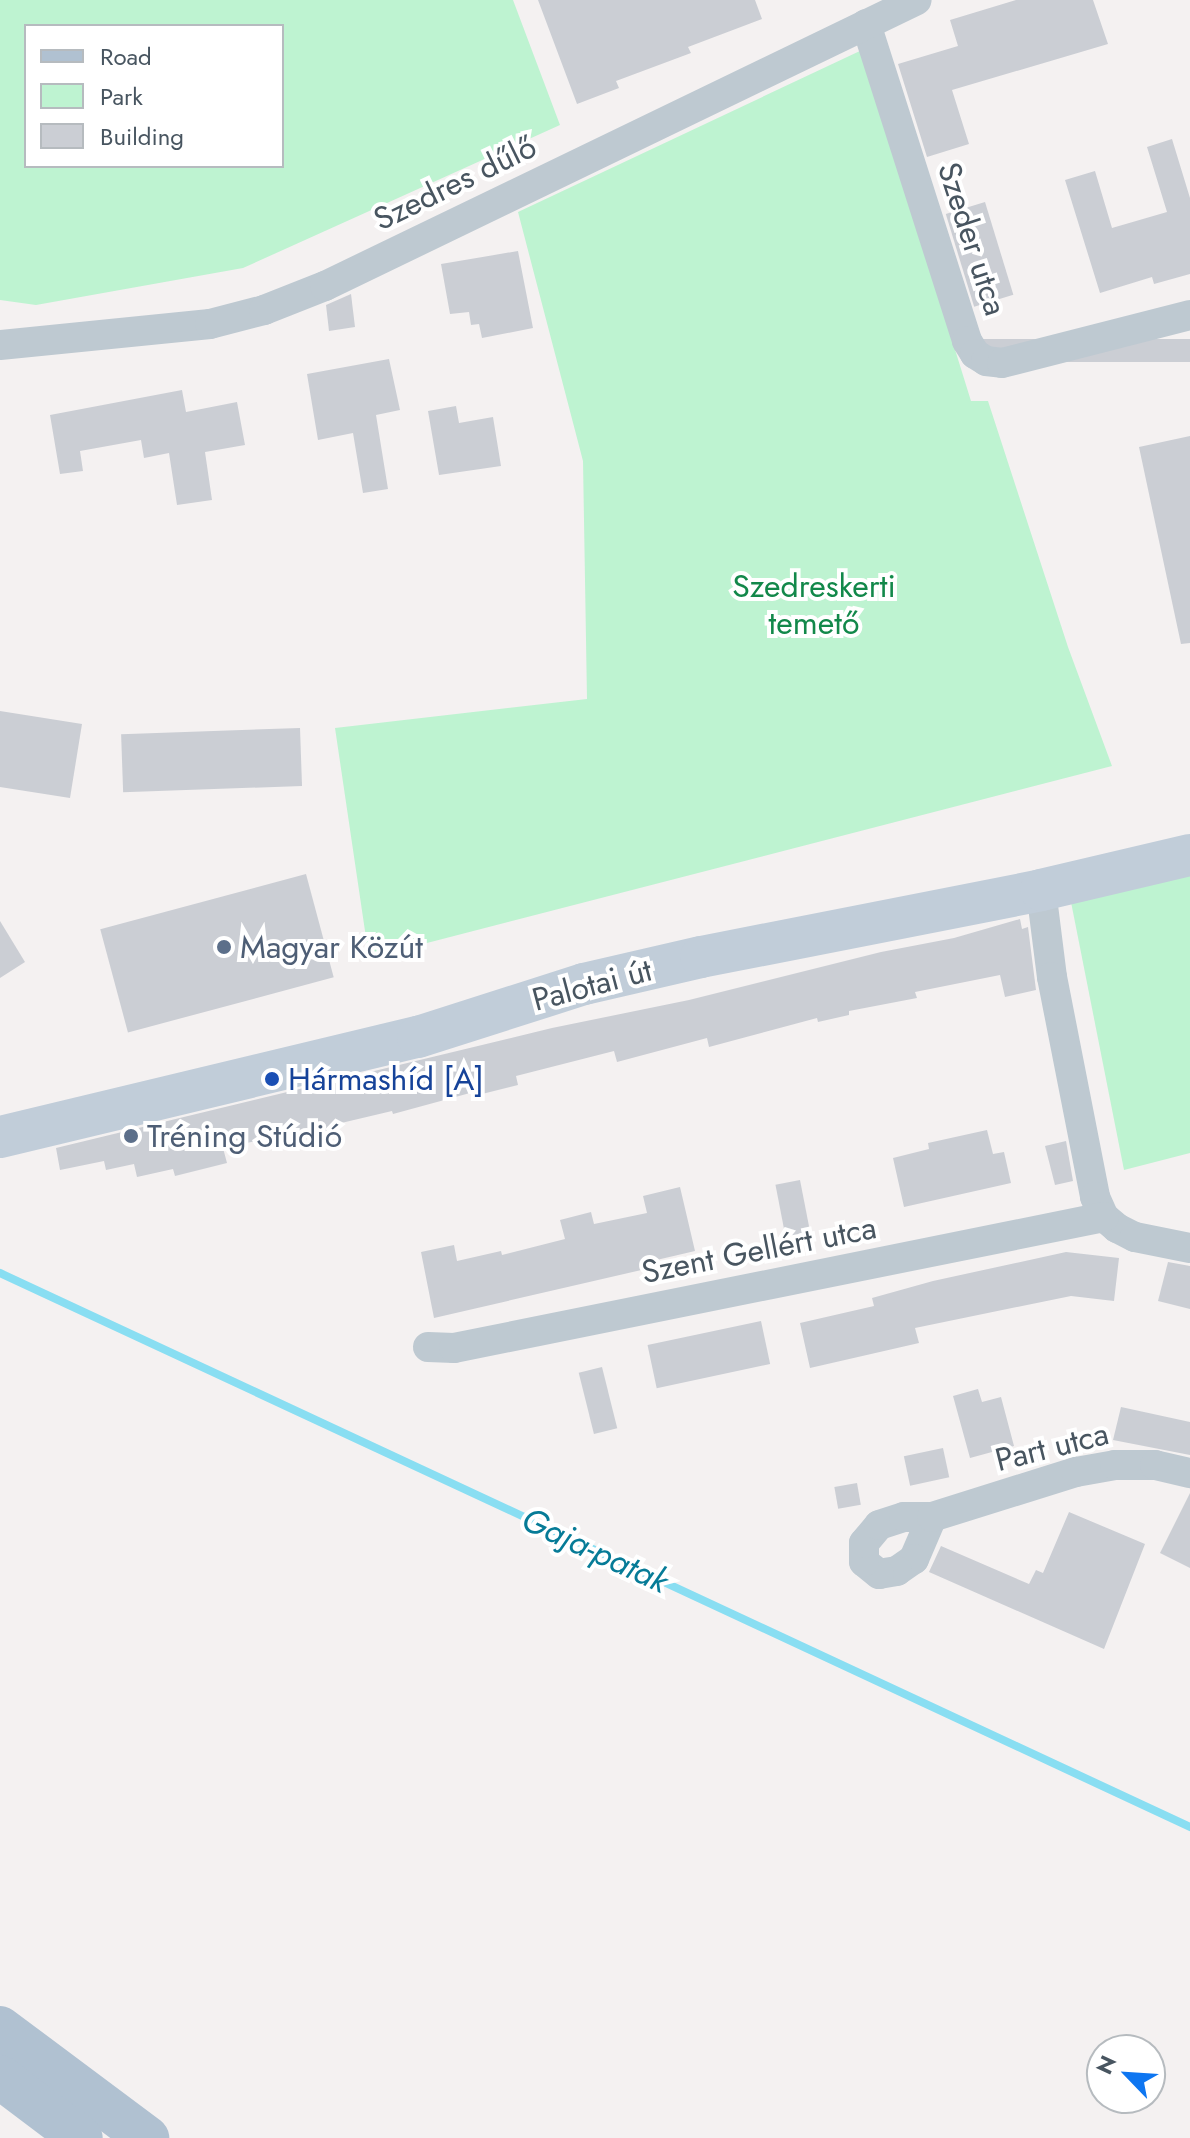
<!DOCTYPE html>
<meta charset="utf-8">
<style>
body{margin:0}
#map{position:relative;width:1190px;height:2138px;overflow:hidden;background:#f4f1f1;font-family:Jost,sans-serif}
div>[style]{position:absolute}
.green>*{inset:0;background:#bef3d1}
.stream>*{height:8px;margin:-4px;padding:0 4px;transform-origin:4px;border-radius:4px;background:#89def2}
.building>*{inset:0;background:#cbced4;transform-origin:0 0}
.street>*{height:30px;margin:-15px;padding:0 15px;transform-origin:15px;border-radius:15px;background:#bec9d1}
.secondary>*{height:42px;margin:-21px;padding:0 21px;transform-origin:21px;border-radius:21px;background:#c1cdd9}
.primary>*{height:44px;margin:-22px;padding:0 22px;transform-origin:22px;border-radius:22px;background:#b0c1d1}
.dots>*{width:22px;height:22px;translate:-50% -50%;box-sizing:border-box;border:4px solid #fff;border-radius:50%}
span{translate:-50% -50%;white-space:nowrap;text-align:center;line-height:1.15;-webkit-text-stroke:8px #fff;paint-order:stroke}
.street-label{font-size:32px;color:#485560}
.park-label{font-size:32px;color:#12884a}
.service-label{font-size:32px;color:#4e5e75}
.left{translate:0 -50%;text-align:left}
.transit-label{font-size:32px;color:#164399}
.water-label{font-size:34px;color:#067b97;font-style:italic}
.legend{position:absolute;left:24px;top:24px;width:260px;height:144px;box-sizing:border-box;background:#fff;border:2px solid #b6bbbf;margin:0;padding:10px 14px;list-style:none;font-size:24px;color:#485560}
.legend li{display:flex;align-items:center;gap:16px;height:40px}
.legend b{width:40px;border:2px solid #b6bbbf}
.north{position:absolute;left:1086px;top:2034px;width:80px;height:80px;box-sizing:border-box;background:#fff;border:2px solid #b6bbbf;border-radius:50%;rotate:295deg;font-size:22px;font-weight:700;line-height:32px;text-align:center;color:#485560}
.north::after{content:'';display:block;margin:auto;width:28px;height:36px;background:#0e76f1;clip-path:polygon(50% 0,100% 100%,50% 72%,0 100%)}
</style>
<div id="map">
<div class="green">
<div style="clip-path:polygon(evenodd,0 0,513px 0,560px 125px,243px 268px,36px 305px,0 300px,0 0,26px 26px,282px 26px,282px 166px,26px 166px,26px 26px)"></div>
<div style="clip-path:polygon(862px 50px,971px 401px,988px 401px,1068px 647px,1112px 766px,369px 958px,335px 728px,587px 699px,583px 461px,518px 212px)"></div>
<div style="clip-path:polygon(1190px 873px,1190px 1153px,1124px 1170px,1071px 902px)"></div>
</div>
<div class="stream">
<div style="left:0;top:1273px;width:1313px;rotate:24.96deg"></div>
</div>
<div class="building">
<div style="clip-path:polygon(538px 0,755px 0,762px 19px,688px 47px,691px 53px,616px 81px,619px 88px,577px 104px)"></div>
<div style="clip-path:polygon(1016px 0,1093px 0,1108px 44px,952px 90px,969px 144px,927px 157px,898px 64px,958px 46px,950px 20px)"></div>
<div style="clip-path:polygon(1172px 139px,1190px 198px,1190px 274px,1154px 284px,1152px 277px,1100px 293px,1065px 180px,1095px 171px,1112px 228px,1167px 212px,1147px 147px)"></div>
<div style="left:985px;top:202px;width:97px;height:41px;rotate:73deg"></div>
<div style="clip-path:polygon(518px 251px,533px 328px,482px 338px,479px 324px,471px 325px,469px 312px,450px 314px,441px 264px)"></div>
<div style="clip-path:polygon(351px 294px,355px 327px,329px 331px,326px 305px)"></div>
<div style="left:1190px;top:339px;width:23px;height:209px;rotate:90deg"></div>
<div style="clip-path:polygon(389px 359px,400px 410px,376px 415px,388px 489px,363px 493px,353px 433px,318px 440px,307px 374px)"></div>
<div style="clip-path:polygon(182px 390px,186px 412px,237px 402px,245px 445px,205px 452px,212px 500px,177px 505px,169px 453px,144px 458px,141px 440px,80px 451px,83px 471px,60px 474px,50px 415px)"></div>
<div style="clip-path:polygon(456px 406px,459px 423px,493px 417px,501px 466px,439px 475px,428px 411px)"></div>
<div style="clip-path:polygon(1190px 436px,1190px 643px,1181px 644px,1139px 447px)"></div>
<div style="clip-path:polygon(0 711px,82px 724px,70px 798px,0 787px)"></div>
<div style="left:300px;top:728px;width:58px;height:179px;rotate:88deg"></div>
<div style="left:306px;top:874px;width:107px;height:213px;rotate:75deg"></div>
<div style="clip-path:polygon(1020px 919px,1022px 929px,1028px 927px,1036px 990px,1005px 997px,1000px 975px,915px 992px,917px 998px,849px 1011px,849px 1015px,818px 1022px,817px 1018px,709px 1047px,707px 1038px,617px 1062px,614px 1051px,516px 1076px,518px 1085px,482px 1094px,481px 1090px,393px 1114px,392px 1111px,337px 1124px,338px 1131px,301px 1140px,299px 1132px,223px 1148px,227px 1163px,175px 1176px,173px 1169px,137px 1177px,134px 1164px,106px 1170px,104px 1161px,60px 1170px,56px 1148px,552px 1028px,689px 1000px,881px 952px,954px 938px)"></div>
<div style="clip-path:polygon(0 921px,25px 962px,0 978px)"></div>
<div style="clip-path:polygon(987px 1130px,993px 1154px,1004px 1152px,1011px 1183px,904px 1207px,893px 1158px,929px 1149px,928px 1143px)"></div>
<div style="clip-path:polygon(1066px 1141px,1073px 1181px,1055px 1185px,1045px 1146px)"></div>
<div style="left:800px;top:1180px;width:62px;height:25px;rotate:79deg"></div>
<div style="clip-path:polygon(680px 1187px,695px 1251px,648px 1262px,650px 1268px,434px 1318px,421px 1252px,454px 1245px,457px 1261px,501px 1251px,502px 1255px,565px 1239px,560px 1220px,591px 1212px,594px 1224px,647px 1213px,643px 1196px)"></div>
<div style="clip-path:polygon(1066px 1252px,1119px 1258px,1114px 1301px,1071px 1296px,915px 1328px,919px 1343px,810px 1368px,800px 1323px,874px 1306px,872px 1298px,933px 1281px)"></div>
<div style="clip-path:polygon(1168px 1262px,1190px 1266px,1190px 1309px,1158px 1301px)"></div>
<div style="left:761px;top:1321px;width:44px;height:116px;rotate:78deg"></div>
<div style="left:602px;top:1367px;width:63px;height:24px;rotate:76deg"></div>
<div style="clip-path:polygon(978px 1389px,982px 1402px,1001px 1397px,1014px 1446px,970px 1458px,953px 1396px)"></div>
<div style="clip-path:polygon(1121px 1407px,1190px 1422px,1190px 1455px,1113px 1440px)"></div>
<div style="left:943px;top:1448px;width:30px;height:40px;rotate:78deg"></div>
<div style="left:857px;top:1483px;width:22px;height:23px;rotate:80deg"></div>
<div style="clip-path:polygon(1190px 1493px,1190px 1568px,1160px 1553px)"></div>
<div style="clip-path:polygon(1069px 1512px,1145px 1544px,1104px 1649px,929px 1572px,941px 1546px,1029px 1584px,1036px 1570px,1043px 1573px)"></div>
</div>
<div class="street">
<div style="left:866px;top:24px;width:333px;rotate:72.3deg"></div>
<div style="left:967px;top:341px;width:15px;rotate:58deg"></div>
<div style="left:975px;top:354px;width:13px;rotate:32deg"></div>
<div style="left:986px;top:361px;width:16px;rotate:7deg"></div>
<div style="left:1002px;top:363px;width:194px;rotate:-14.3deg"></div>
<div style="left:0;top:345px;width:211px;rotate:-5.7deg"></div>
<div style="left:210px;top:324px;width:56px;rotate:-14.5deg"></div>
<div style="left:264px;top:310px;width:66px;rotate:-21.5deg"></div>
<div style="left:325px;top:286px;width:657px;rotate:-25.79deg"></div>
<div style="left:1041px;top:890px;width:88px;rotate:82.8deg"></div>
<div style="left:1052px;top:977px;width:224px;rotate:78.9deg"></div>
<div style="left:1095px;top:1197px;width:22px;rotate:66deg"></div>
<div style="left:1104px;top:1217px;width:17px;rotate:40deg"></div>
<div style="left:1117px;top:1228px;width:20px;rotate:27deg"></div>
<div style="left:1135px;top:1237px;width:56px;rotate:11.3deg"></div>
<div style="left:428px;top:1347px;width:26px;rotate:2deg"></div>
<div style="left:454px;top:1348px;width:663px;rotate:-11.39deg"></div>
<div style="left:932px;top:1517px;width:46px;rotate:113.2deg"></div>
<div style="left:914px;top:1559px;width:21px;rotate:145deg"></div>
<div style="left:897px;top:1571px;width:18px;rotate:171deg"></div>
<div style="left:879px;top:1574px;width:19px;rotate:-141deg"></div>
<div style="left:864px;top:1562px;width:19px;rotate:-90deg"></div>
<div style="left:864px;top:1543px;width:23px;rotate:-50deg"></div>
<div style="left:879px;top:1525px;width:26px;rotate:-18deg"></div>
<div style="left:904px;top:1517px;width:28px"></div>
<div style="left:932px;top:1517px;width:151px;rotate:-17.4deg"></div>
<div style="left:1076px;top:1472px;width:40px;rotate:-10deg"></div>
<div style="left:1115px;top:1465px;width:40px"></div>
<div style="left:1155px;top:1465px;width:36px;rotate:13deg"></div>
</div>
<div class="secondary">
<div style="left:0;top:1137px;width:430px;rotate:-13.5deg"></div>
<div style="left:418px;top:1037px;width:174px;rotate:-17.7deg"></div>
<div style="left:584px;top:984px;width:120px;rotate:-13deg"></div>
<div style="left:701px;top:957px;width:347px;rotate:-11.1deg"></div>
<div style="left:1041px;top:890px;width:153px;rotate:-13.2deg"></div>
</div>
<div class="primary">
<div style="left:0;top:2028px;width:184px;rotate:36.8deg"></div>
<div style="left:0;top:2077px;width:101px;rotate:37deg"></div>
</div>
<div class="dots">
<div style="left:224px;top:947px;background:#5c6f8a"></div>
<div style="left:272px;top:1079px;background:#1a4fb4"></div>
<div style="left:131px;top:1136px;background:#5c6f8a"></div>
</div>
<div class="street-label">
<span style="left:455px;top:183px;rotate:-26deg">Szedres dűlő</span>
<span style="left:972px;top:239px;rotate:72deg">Szeder utca</span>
<span style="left:592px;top:985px;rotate:-15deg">Palotai út</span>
<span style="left:759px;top:1250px;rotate:-11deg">Szent Gellért utca</span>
<span style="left:1052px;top:1447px;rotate:-14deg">Part utca</span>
</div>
<div class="park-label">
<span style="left:814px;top:605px">Szedreskerti<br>temető</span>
</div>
<div class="service-label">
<span class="left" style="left:240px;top:947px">Magyar Közút</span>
<span class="left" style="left:147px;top:1136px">Tréning Stúdió</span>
</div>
<div class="transit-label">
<span class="left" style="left:288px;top:1079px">Hármashíd [A]</span>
</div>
<div class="water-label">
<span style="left:595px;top:1550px;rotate:25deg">Gaja-patak</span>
</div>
<ul class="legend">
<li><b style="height:10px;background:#b0c1d1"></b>Road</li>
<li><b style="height:22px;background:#bef3d1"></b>Park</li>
<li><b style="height:22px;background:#cbced4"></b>Building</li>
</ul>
<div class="north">N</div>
</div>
